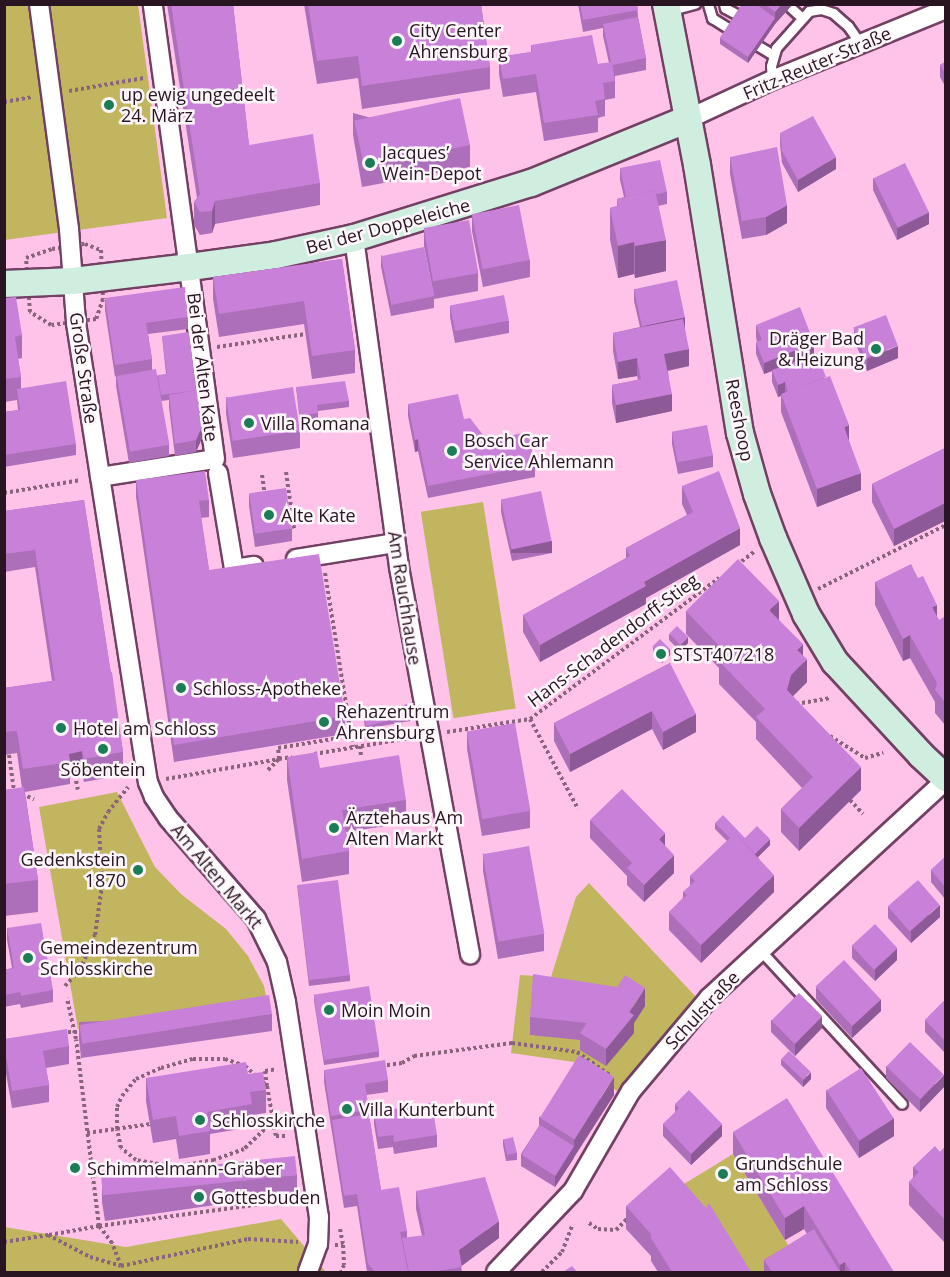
<!DOCTYPE html>
<meta charset="utf-8">
<style>
body{margin:0}
#map{position:relative;width:950px;height:1277px;overflow:hidden;background:#ffc3e9;font-family:"Open Sans",sans-serif}
div>[style]{position:absolute}
.green>*{inset:0;background:#c2b560;transform-origin:0 0}
.path>*{height:4px;margin-top:-2px;transform-origin:0;background:repeating-linear-gradient(90deg,#8a637c 0 3px,transparent 0 6px)}
.roads{filter:drop-shadow(2px 0 #724062) drop-shadow(-2px 0 #724062) drop-shadow(0 2px #724062) drop-shadow(0 -2px #724062)}
.lane>*{height:9px;margin:-4.5px;padding:0 4.5px;transform-origin:4.5px;border-radius:4.5px;background:#fff}
.street>*{height:18px;margin:-9px;padding:0 9px;transform-origin:9px;border-radius:9px;background:#fff}
.secondary>*{height:26px;margin:-13px;padding:0 13px;transform-origin:13px;border-radius:13px;background:#d0eee0}
.wall>*{inset:0;background:#ad6eba}
.shaded-wall>*{inset:0;background:#8d5a97;transform-origin:0 0}
.building>*{inset:0;background:#c980d8;transform-origin:0 0}
.dots>*{width:16px;height:16px;translate:-50% -50%;box-sizing:border-box;border:3px solid #fdf7fb;border-radius:50%}
span{translate:-50% -50%;white-space:nowrap;text-align:center;line-height:1.15;-webkit-text-stroke:5px #fdf7fb;paint-order:stroke}
.poi-label{font-size:18px;color:#291422}
.left{translate:0 -50%;text-align:left}
.right{translate:-100% -50%;text-align:right}
.street-label{font-size:18px;color:#291422}
.frame{position:absolute;inset:0;border:6px solid #291422;pointer-events:none}
</style>
<div id="map">
<div class="green">
<div style="clip-path:polygon(4px 5px,138px 5px,167px 218px,5px 240px)"></div>
<div style="left:483px;top:502px;width:209px;height:63px;rotate:81deg"></div>
<div style="clip-path:polygon(117px 792px,155px 867px,181px 894px,226px 929px,248px 956px,264px 986px,267px 1001px,78px 1029px,39px 807px)"></div>
<div style="clip-path:polygon(589px 883px,697px 998px,617px 1091px,574px 1062px,511px 1053px,520px 975px,551px 977px,576px 897px)"></div>
<div style="clip-path:polygon(733px 1154px,796px 1258px,772px 1272px,737px 1272px,684px 1184px)"></div>
<div style="clip-path:polygon(281px 1219px,326px 1272px,5px 1272px,4px 1227px,126px 1247px)"></div>
</div>
<div class="path">
<div style="left:69px;top:91px;width:76px;rotate:-9.8deg"></div>
<div style="left:4px;top:102px;width:28px;rotate:-10deg"></div>
<div style="left:85px;top:244px;width:17px;rotate:21deg"></div>
<div style="left:101px;top:250px;width:49px;rotate:87.7deg"></div>
<div style="left:103px;top:299px;width:21px;rotate:109deg"></div>
<div style="left:96px;top:319px;width:45px;rotate:172.4deg"></div>
<div style="left:51px;top:325px;width:25px;rotate:-148deg"></div>
<div style="left:30px;top:312px;width:54px;rotate:-94.2deg"></div>
<div style="left:26px;top:258px;width:28px;rotate:-19deg"></div>
<div style="left:52px;top:249px;width:33px;rotate:-9deg"></div>
<div style="left:217px;top:347px;width:90px;rotate:-8.3deg"></div>
<div style="left:286px;top:472px;width:57px;rotate:81.9deg"></div>
<div style="left:262px;top:475px;width:22px;rotate:82deg"></div>
<div style="left:4px;top:493px;width:78px;rotate:-9.6deg"></div>
<div style="left:737px;top:565px;width:23px;rotate:-38deg"></div>
<div style="left:325px;top:573px;width:176px;rotate:80.9deg"></div>
<div style="left:818px;top:589px;width:143px;rotate:-26.6deg"></div>
<div style="left:796px;top:704px;width:35px;rotate:-10deg"></div>
<div style="left:530px;top:719px;width:102px;rotate:61.9deg"></div>
<div style="left:447px;top:732px;width:84px;rotate:-8.9deg"></div>
<div style="left:530px;top:719px;width:236px;rotate:-36.7deg"></div>
<div style="left:830px;top:736px;width:41px;rotate:32.2deg"></div>
<div style="left:865px;top:758px;width:19px;rotate:-16deg"></div>
<div style="left:360px;top:746px;width:9px;rotate:84deg"></div>
<div style="left:314px;top:754px;width:97px;rotate:-9.5deg"></div>
<div style="left:9px;top:755px;width:34px;rotate:82deg"></div>
<div style="left:268px;top:770px;width:16px;rotate:-45deg"></div>
<div style="left:279px;top:759px;width:13px;rotate:-9deg"></div>
<div style="left:75px;top:775px;width:15px;rotate:79deg"></div>
<div style="left:166px;top:779px;width:115px;rotate:-10deg"></div>
<div style="left:279px;top:759px;width:11px;rotate:-95deg"></div>
<div style="left:278px;top:748px;width:74px;rotate:-9.3deg"></div>
<div style="left:22px;top:794px;width:13px;rotate:23deg"></div>
<div style="left:850px;top:800px;width:19px;rotate:47deg"></div>
<div style="left:65px;top:986px;width:22px;rotate:-47deg"></div>
<div style="left:80px;top:970px;width:38px;rotate:-67deg"></div>
<div style="left:95px;top:935px;width:49px;rotate:-81.9deg"></div>
<div style="left:102px;top:886px;width:57px;rotate:-93deg"></div>
<div style="left:99px;top:829px;width:19px;rotate:-62deg"></div>
<div style="left:108px;top:812px;width:32px;rotate:-51deg"></div>
<div style="left:62px;top:1032px;width:19px"></div>
<div style="left:193px;top:1059px;width:32px"></div>
<div style="left:225px;top:1059px;width:21px;rotate:19deg"></div>
<div style="left:245px;top:1066px;width:30px;rotate:42deg"></div>
<div style="left:267px;top:1086px;width:36px;rotate:80deg"></div>
<div style="left:273px;top:1121px;width:40px;rotate:136deg"></div>
<div style="left:244px;top:1149px;width:32px;rotate:160deg"></div>
<div style="left:214px;top:1160px;width:39px;rotate:170deg"></div>
<div style="left:176px;top:1167px;width:41px;rotate:-170.1deg"></div>
<div style="left:136px;top:1160px;width:19px;rotate:-141deg"></div>
<div style="left:121px;top:1148px;width:19px;rotate:-102deg"></div>
<div style="left:117px;top:1129px;width:22px;rotate:-90deg"></div>
<div style="left:117px;top:1107px;width:12px;rotate:-66deg"></div>
<div style="left:122px;top:1096px;width:22px;rotate:-51deg"></div>
<div style="left:136px;top:1079px;width:27px;rotate:-24deg"></div>
<div style="left:161px;top:1068px;width:33px;rotate:-16deg"></div>
<div style="left:381px;top:1066px;width:21px;rotate:-8deg"></div>
<div style="left:402px;top:1063px;width:14px;rotate:-30deg"></div>
<div style="left:414px;top:1056px;width:99px;rotate:-7.6deg"></div>
<div style="left:512px;top:1043px;width:66px;rotate:7.9deg"></div>
<div style="left:577px;top:1052px;width:42px;rotate:35.2deg"></div>
<div style="left:267px;top:1086px;width:15px;rotate:-98deg"></div>
<div style="left:265px;top:1071px;width:12px;rotate:-9deg"></div>
<div style="left:273px;top:1121px;width:15px;rotate:79deg"></div>
<div style="left:276px;top:1136px;width:12px"></div>
<div style="left:87px;top:1133px;width:64px;rotate:-8.1deg"></div>
<div style="left:589px;top:1223px;width:11px;rotate:34deg"></div>
<div style="left:598px;top:1229px;width:18px;rotate:3deg"></div>
<div style="left:616px;top:1230px;width:18px;rotate:-45deg"></div>
<div style="left:340px;top:1229px;width:16px;rotate:79deg"></div>
<div style="left:49px;top:1235px;width:51px;rotate:-10.2deg"></div>
<div style="left:99px;top:1226px;width:188px;rotate:-97deg"></div>
<div style="left:76px;top:1039px;width:42px;rotate:-102.4deg"></div>
<div style="left:4px;top:1242px;width:45px;rotate:-9deg"></div>
<div style="left:48px;top:1235px;width:47px;rotate:27.6deg"></div>
<div style="left:90px;top:1257px;width:32px;rotate:16deg"></div>
<div style="left:121px;top:1266px;width:130px;rotate:-12deg"></div>
<div style="left:248px;top:1239px;width:50px;rotate:3.4deg"></div>
<div style="left:335px;top:1245px;width:8px"></div>
<div style="left:343px;top:1245px;width:20px;rotate:87deg"></div>
<div style="left:344px;top:1265px;width:8px;rotate:113deg"></div>
<div style="left:121px;top:1266px;width:25px;rotate:-111deg"></div>
<div style="left:112px;top:1243px;width:21px;rotate:-127deg"></div>
<div style="left:99px;top:1226px;width:201px;rotate:-7.7deg"></div>
<div style="left:542px;top:1272px;width:28px;rotate:-45deg"></div>
<div style="left:562px;top:1252px;width:28px;rotate:-69deg"></div>
</div>
<div class="roads">
<div class="lane">
<div style="left:708px;top:4px;width:15px;rotate:74deg"></div>
<div style="left:712px;top:18px;width:31px;rotate:32deg"></div>
<div style="left:724px;top:4px;width:4px;rotate:76deg"></div>
<div style="left:725px;top:8px;width:24px;rotate:28deg"></div>
<div style="left:791px;top:8px;width:13px;rotate:42deg"></div>
<div style="left:668px;top:11px;width:28px;rotate:-15deg"></div>
<div style="left:750px;top:41px;width:27px;rotate:31deg"></div>
<div style="left:772px;top:80px;width:14px;rotate:-94deg"></div>
<div style="left:771px;top:66px;width:19px;rotate:-74deg"></div>
<div style="left:776px;top:48px;width:50px;rotate:-48.3deg"></div>
<div style="left:809px;top:11px;width:12px;rotate:-9deg"></div>
<div style="left:821px;top:9px;width:13px;rotate:18deg"></div>
<div style="left:833px;top:13px;width:20px;rotate:41deg"></div>
<div style="left:848px;top:26px;width:21px;rotate:55deg"></div>
<div style="left:760px;top:950px;width:209px;rotate:47.3deg"></div>
</div>
<div class="street">
<div style="left:39px;top:4px;width:227px;rotate:82.4deg"></div>
<div style="left:69px;top:229px;width:94px;rotate:85.7deg"></div>
<div style="left:76px;top:323px;width:465px;rotate:81.1deg"></div>
<div style="left:148px;top:782px;width:16px;rotate:68deg"></div>
<div style="left:154px;top:797px;width:25px;rotate:56deg"></div>
<div style="left:168px;top:818px;width:134px;rotate:48.9deg"></div>
<div style="left:256px;top:919px;width:48px;rotate:64deg"></div>
<div style="left:277px;top:962px;width:41px;rotate:77.3deg"></div>
<div style="left:286px;top:1002px;width:218px;rotate:81.3deg"></div>
<div style="left:319px;top:1217px;width:27px;rotate:92deg"></div>
<div style="left:318px;top:1244px;width:30px;rotate:110deg"></div>
<div style="left:688px;top:119px;width:93px;rotate:-24.9deg"></div>
<div style="left:772px;top:80px;width:188px;rotate:-22.2deg"></div>
<div style="left:354px;top:238px;width:332px;rotate:82.2deg"></div>
<div style="left:399px;top:567px;width:394px;rotate:79.6deg"></div>
<div style="left:218px;top:473px;width:97px;rotate:80.5deg"></div>
<div style="left:234px;top:569px;width:20px;rotate:-9deg"></div>
<div style="left:100px;top:477px;width:116px;rotate:-8.9deg"></div>
<div style="left:215px;top:459px;width:459px;rotate:-97.8deg"></div>
<div style="left:296px;top:559px;width:100px;rotate:-9.2deg"></div>
<div style="left:496px;top:1272px;width:112px;rotate:-46.5deg"></div>
<div style="left:573px;top:1191px;width:116px;rotate:-59.9deg"></div>
<div style="left:631px;top:1091px;width:121px;rotate:-50deg"></div>
<div style="left:709px;top:998px;width:322px;rotate:-42.6deg"></div>
</div>
<div class="secondary">
<div style="left:666px;top:4px;width:164px;rotate:79.1deg"></div>
<div style="left:697px;top:165px;width:271px;rotate:80.9deg"></div>
<div style="left:740px;top:433px;width:63px;rotate:74.4deg"></div>
<div style="left:757px;top:494px;width:47px;rotate:70deg"></div>
<div style="left:773px;top:538px;width:83px;rotate:66.5deg"></div>
<div style="left:806px;top:614px;width:56px;rotate:58.9deg"></div>
<div style="left:835px;top:662px;width:127px;rotate:47.2deg"></div>
<div style="left:921px;top:755px;width:34px;rotate:43deg"></div>
<div style="left:4px;top:284px;width:69px;rotate:-2.5deg"></div>
<div style="left:73px;top:281px;width:118px;rotate:-6.8deg"></div>
<div style="left:190px;top:267px;width:87px;rotate:-7.9deg"></div>
<div style="left:276px;top:255px;width:80px;rotate:-12.3deg"></div>
<div style="left:354px;top:238px;width:185px;rotate:-17.3deg"></div>
<div style="left:531px;top:183px;width:170px;rotate:-22.2deg"></div>
</div>
</div>
<div class="wall">
<div style="clip-path:polygon(167px 4px,233px 4px,249px 145px,320px 183px,320px 205px,215px 224px,212px 233px,200px 235px,194px 225px,194px 202px,197px 198px)"></div>
<div style="clip-path:polygon(304px 4px,481px 4px,490px 67px,490px 89px,362px 109px,358px 78px,317px 84px)"></div>
<div style="clip-path:polygon(578px 4px,637px 4px,638px 17px,646px 58px,646px 70px,615px 76px,615px 98px,605px 100px,605px 116px,598px 118px,598px 132px,544px 141px,536px 92px,503px 97px,499px 74px,499px 57px,531px 52px,531px 45px,598px 64px,609px 63px,603px 36px,603px 28px,583px 32px)"></div>
<div style="clip-path:polygon(742px 4px,793px 4px,775px 24px,748px 63px,720px 44px,720px 38px)"></div>
<div style="clip-path:polygon(945px 62px,945px 86px,940px 77px,940px 65px)"></div>
<div style="clip-path:polygon(353px 113px,470px 145px,470px 167px,362px 187px,353px 135px)"></div>
<div style="clip-path:polygon(780px 133px,836px 169px,798px 192px,782px 163px,780px 145px)"></div>
<div style="clip-path:polygon(730px 157px,787px 223px,766px 235px,742px 239px,730px 174px)"></div>
<div style="clip-path:polygon(620px 168px,667px 192px,667px 204px,658px 206px,666px 271px,635px 278px,634px 274px,618px 278px,610px 240px,610px 208px,617px 206px,617px 199px,624px 197px,620px 180px)"></div>
<div style="clip-path:polygon(873px 178px,929px 224px,897px 240px,873px 190px)"></div>
<div style="clip-path:polygon(472px 214px,530px 260px,530px 277px,483px 287px,472px 231px)"></div>
<div style="clip-path:polygon(424px 228px,478px 273px,478px 291px,434px 299px,434px 296px,434px 308px,391px 316px,381px 267px,381px 255px,433px 291px,424px 246px)"></div>
<div style="clip-path:polygon(342px 259px,355px 350px,355px 373px,312px 379px,304px 324px,219px 337px,213px 299px,213px 277px)"></div>
<div style="clip-path:polygon(634px 289px,685px 329px,689px 366px,668px 371px,672px 411px,616px 423px,612px 403px,612px 385px,638px 380px,637px 376px,618px 379px,613px 351px,613px 333px,640px 327px,634px 301px)"></div>
<div style="clip-path:polygon(4px 298px,22px 335px,22px 358px,18px 359px,21px 377px,21px 389px,76px 444px,76px 455px,4px 467px,4px 412px,18px 410px,17px 400px,4px 402px)"></div>
<div style="clip-path:polygon(105px 298px,188px 317px,188px 329px,148px 334px,152px 359px,152px 369px,158px 376px,166px 374px,162px 336px,196px 390px,202px 438px,196px 452px,175px 456px,169px 407px,169px 400px,161px 401px,169px 445px,169px 456px,129px 463px,116px 386px,116px 376px,115px 377px,105px 310px)"></div>
<div style="clip-path:polygon(450px 306px,509px 321px,509px 333px,455px 343px,450px 317px)"></div>
<div style="clip-path:polygon(756px 325px,814px 354px,849px 441px,861px 490px,817px 507px,781px 412px,781px 396px,778px 397px,772px 382px,772px 371px,764px 374px,756px 354px,756px 342px,757px 342px,756px 337px)"></div>
<div style="clip-path:polygon(854px 328px,898px 358px,867px 371px,854px 340px)"></div>
<div style="clip-path:polygon(296px 387px,349px 401px,349px 407px,318px 411px,318px 419px,300px 422px)"></div>
<div style="clip-path:polygon(226px 397px,300px 430px,300px 448px,233px 458px,226px 414px)"></div>
<div style="clip-path:polygon(408px 404px,464px 419px,487px 440px,535px 465px,535px 477px,428px 498px,418px 451px,415px 452px,408px 416px)"></div>
<div style="clip-path:polygon(672px 432px,713px 455px,713px 467px,678px 474px,672px 444px)"></div>
<div style="clip-path:polygon(945px 448px,945px 521px,894px 546px,872px 502px,872px 484px)"></div>
<div style="clip-path:polygon(136px 480px,209px 500px,209px 517px,201px 518px,209px 570px,345px 716px,345px 734px,174px 762px,136px 497px)"></div>
<div style="clip-path:polygon(682px 486px,740px 545px,646px 598px,646px 604px,540px 662px,523px 632px,523px 615px,626px 558px,626px 548px,687px 515px,682px 504px)"></div>
<div style="clip-path:polygon(249px 494px,292px 529px,292px 541px,255px 547px,249px 506px)"></div>
<div style="clip-path:polygon(84px 500px,123px 752px,123px 775px,84px 782px,82px 774px,70px 777px,70px 784px,25px 792px,38px 880px,38px 912px,4px 916px,4px 790px,22px 788px,17px 753px,4px 755px,4px 688px,52px 681px,35px 567px,4px 572px,4px 511px)"></div>
<div style="clip-path:polygon(501px 500px,552px 553px,512px 561px,501px 512px)"></div>
<div style="clip-path:polygon(875px 582px,937px 617px,939px 620px,945px 619px,945px 725px,935px 713px,935px 702px,910px 658px,903px 661px,875px 605px)"></div>
<div style="clip-path:polygon(686px 611px,779px 620px,803px 656px,807px 682px,793px 696px,861px 790px,799px 851px,781px 832px,781px 809px,802px 788px,756px 739px,756px 722px,719px 684px,719px 668px,686px 634px)"></div>
<div style="clip-path:polygon(669px 634px,688px 643px,680px 651px,669px 640px)"></div>
<div style="clip-path:polygon(653px 647px,670px 655px,662px 663px,653px 653px)"></div>
<div style="clip-path:polygon(670px 663px,696px 732px,663px 750px,652px 729px,570px 772px,554px 741px,554px 723px)"></div>
<div style="clip-path:polygon(363px 712px,410px 715px,410px 721px,365px 729px)"></div>
<div style="clip-path:polygon(467px 731px,530px 811px,530px 828px,482px 836px,467px 749px)"></div>
<div style="clip-path:polygon(287px 757px,320px 768px,406px 800px,406px 823px,346px 832px,349px 851px,349px 874px,302px 882px,287px 780px)"></div>
<div style="clip-path:polygon(590px 820px,665px 846px,674px 873px,644px 902px,627px 885px,627px 876px,590px 838px)"></div>
<div style="clip-path:polygon(715px 823px,745px 838px,770px 845px,758px 857px,774px 892px,701px 963px,669px 930px,669px 912px,683px 898px,683px 892px,690px 886px,690px 876px,727px 841px,715px 829px)"></div>
<div style="clip-path:polygon(483px 853px,544px 934px,544px 951px,498px 959px,483px 871px)"></div>
<div style="clip-path:polygon(945px 857px,945px 899px,931px 882px,931px 870px)"></div>
<div style="clip-path:polygon(297px 885px,350px 975px,350px 981px,309px 986px)"></div>
<div style="clip-path:polygon(888px 906px,940px 917px,911px 943px,888px 918px)"></div>
<div style="clip-path:polygon(7px 928px,53px 990px,53px 1002px,21px 1008px,20px 1004px,4px 1007px,4px 970px,12px 968px,7px 940px)"></div>
<div style="clip-path:polygon(852px 946px,897px 960px,875px 981px,852px 958px)"></div>
<div style="clip-path:polygon(816px 987px,881px 1011px,852px 1038px,816px 999px)"></div>
<div style="clip-path:polygon(314px 995px,379px 1051px,379px 1057px,324px 1065px,314px 1001px)"></div>
<div style="clip-path:polygon(945px 1000px,945px 1053px,925px 1032px,925px 1020px)"></div>
<div style="clip-path:polygon(645px 1006px,634px 1023px,634px 1033px,606px 1066px,580px 1050px,580px 1040px,530px 1035px,530px 1017px)"></div>
<div style="clip-path:polygon(272px 1014px,272px 1031px,81px 1058px,79px 1039px,79px 1022px)"></div>
<div style="clip-path:polygon(771px 1020px,822px 1028px,795px 1056px,771px 1032px)"></div>
<div style="clip-path:polygon(4px 1039px,69px 1046px,69px 1064px,46px 1068px,49px 1085px,49px 1102px,12px 1108px,4px 1062px)"></div>
<div style="clip-path:polygon(781px 1059px,811px 1079px,803px 1087px,781px 1065px)"></div>
<div style="clip-path:polygon(886px 1066px,944px 1087px,920px 1112px,886px 1078px)"></div>
<div style="clip-path:polygon(324px 1070px,388px 1080px,388px 1092px,366px 1095px,369px 1115px,381px 1190px,407px 1231px,407px 1238px,422px 1236px,416px 1209px,416px 1191px,499px 1238px,461px 1266px,462px 1272px,367px 1272px,357px 1206px,344px 1208px,324px 1082px)"></div>
<div style="clip-path:polygon(248px 1074px,266px 1090px,266px 1113px,252px 1115px,252px 1127px,210px 1134px,210px 1154px,179px 1159px,176px 1139px,153px 1143px,146px 1101px,146px 1078px)"></div>
<div style="clip-path:polygon(826px 1090px,894px 1136px,859px 1158px,826px 1108px)"></div>
<div style="clip-path:polygon(614px 1095px,555px 1187px,521px 1166px,521px 1154px,539px 1126px,539px 1117px)"></div>
<div style="clip-path:polygon(675px 1104px,722px 1136px,691px 1165px,663px 1136px,663px 1124px,675px 1113px)"></div>
<div style="clip-path:polygon(374px 1112px,437px 1135px,437px 1147px,394px 1154px,393px 1147px,378px 1149px,374px 1124px)"></div>
<div style="clip-path:polygon(733px 1132px,894px 1272px,764px 1272px,764px 1260px,807px 1234px,804px 1229px,785px 1240px,733px 1154px)"></div>
<div style="clip-path:polygon(503px 1139px,517px 1153px,517px 1160px,506px 1161px,503px 1145px)"></div>
<div style="clip-path:polygon(945px 1147px,945px 1243px,909px 1205px,909px 1182px,913px 1178px,913px 1167px,940px 1152px)"></div>
<div style="clip-path:polygon(297px 1175px,297px 1193px,105px 1221px,102px 1202px,102px 1184px)"></div>
<div style="clip-path:polygon(626px 1206px,751px 1272px,658px 1272px,651px 1261px,651px 1256px,626px 1229px)"></div>
</div>
<div class="shaded-wall">
<div style="clip-path:polygon(782px 4px,793px 4px,775px 24px,775px 12px)"></div>
<div style="clip-path:polygon(775px 18px,775px 24px,748px 63px,748px 57px)"></div>
<div style="clip-path:polygon(836px 157px,836px 169px,798px 192px,798px 180px)"></div>
<div style="clip-path:polygon(215px 201px,215px 224px,212px 233px,212px 211px)"></div>
<div style="clip-path:polygon(787px 205px,787px 223px,766px 235px,766px 217px)"></div>
<div style="clip-path:polygon(929px 212px,929px 224px,897px 240px,897px 228px)"></div>
<div style="clip-path:polygon(666px 240px,666px 271px,635px 278px,635px 246px)"></div>
<div style="clip-path:polygon(634px 242px,634px 274px,618px 278px,618px 246px)"></div>
<div style="clip-path:polygon(685px 317px,685px 329px,643px 326px)"></div>
<div style="clip-path:polygon(814px 343px,814px 355px,764px 374px,764px 363px)"></div>
<div style="clip-path:polygon(898px 346px,898px 358px,867px 371px,867px 359px)"></div>
<div style="clip-path:polygon(689px 349px,689px 366px,664px 371px,664px 354px)"></div>
<div style="clip-path:polygon(637px 358px,637px 376px,618px 379px,618px 362px)"></div>
<div style="clip-path:polygon(785px 382px,785px 394px,778px 397px,778px 385px)"></div>
<div style="clip-path:polygon(672px 394px,672px 411px,616px 423px,616px 405px)"></div>
<div style="clip-path:polygon(849px 425px,849px 443px,844px 427px)"></div>
<div style="clip-path:polygon(202px 426px,202px 438px,196px 452px,196px 440px)"></div>
<div style="clip-path:polygon(418px 439px,418px 451px,415px 452px,415px 440px)"></div>
<div style="clip-path:polygon(861px 473px,861px 490px,817px 507px,817px 489px)"></div>
<div style="clip-path:polygon(945px 503px,945px 521px,894px 546px,894px 529px)"></div>
<div style="clip-path:polygon(740px 528px,740px 545px,646px 598px,646px 604px,540px 662px,540px 645px,644px 582px)"></div>
<div style="left:552px;top:541px;width:12px;height:41px;rotate:90deg"></div>
<div style="clip-path:polygon(779px 601px,779px 624px,769px 610px)"></div>
<div style="clip-path:polygon(937px 605px,937px 628px,932px 607px)"></div>
<div style="clip-path:polygon(910px 635px,910px 658px,903px 661px,903px 639px)"></div>
<div style="clip-path:polygon(688px 637px,688px 643px,680px 651px,680px 645px)"></div>
<div style="clip-path:polygon(803px 644px,803px 663px,807px 659px,807px 682px,791px 698px,787px 690px,797px 650px)"></div>
<div style="clip-path:polygon(670px 649px,670px 655px,662px 663px,662px 656px)"></div>
<div style="clip-path:polygon(652px 711px,652px 729px,570px 772px,570px 754px)"></div>
<div style="clip-path:polygon(696px 714px,696px 732px,663px 750px,663px 732px)"></div>
<div style="clip-path:polygon(82px 751px,82px 774px,70px 777px,70px 762px,69px 754px)"></div>
<div style="clip-path:polygon(861px 767px,861px 790px,799px 851px,799px 828px)"></div>
<div style="clip-path:polygon(665px 833px,665px 850px,659px 839px)"></div>
<div style="clip-path:polygon(770px 839px,770px 845px,750px 865px,750px 859px)"></div>
<div style="clip-path:polygon(674px 855px,674px 873px,644px 902px,644px 885px)"></div>
<div style="clip-path:polygon(774px 875px,774px 892px,701px 963px,701px 945px)"></div>
<div style="clip-path:polygon(940px 905px,940px 917px,911px 943px,911px 931px)"></div>
<div style="clip-path:polygon(897px 948px,897px 960px,875px 981px,875px 969px)"></div>
<div style="clip-path:polygon(645px 988px,645px 1006px,634px 1023px,634px 1033px,606px 1066px,606px 1049px)"></div>
<div style="clip-path:polygon(881px 999px,881px 1011px,852px 1038px,852px 1026px)"></div>
<div style="clip-path:polygon(822px 1016px,822px 1028px,795px 1056px,795px 1044px)"></div>
<div style="clip-path:polygon(811px 1072px,811px 1079px,803px 1087px,803px 1081px)"></div>
<div style="clip-path:polygon(944px 1075px,944px 1087px,920px 1112px,920px 1100px)"></div>
<div style="clip-path:polygon(614px 1077px,614px 1095px,574px 1157px,574px 1140px)"></div>
<div style="clip-path:polygon(894px 1118px,894px 1136px,859px 1158px,859px 1141px)"></div>
<div style="clip-path:polygon(722px 1124px,722px 1136px,691px 1165px,691px 1154px)"></div>
<div style="clip-path:polygon(574px 1146px,574px 1158px,555px 1187px,555px 1175px)"></div>
<div style="clip-path:polygon(804px 1206px,804px 1229px,785px 1240px,785px 1218px)"></div>
<div style="clip-path:polygon(499px 1221px,499px 1238px,459px 1268px,459px 1250px)"></div>
<div style="clip-path:polygon(845px 1262px,845px 1272px,840px 1272px,840px 1265px)"></div>
</div>
<div class="building">
<div style="clip-path:polygon(171px 4px,233px 4px,249px 145px,313px 134px,320px 183px,215px 201px,212px 211px,200px 212px,194px 202px,200px 194px)"></div>
<div style="clip-path:polygon(308px 4px,481px 4px,490px 67px,362px 86px,358px 56px,317px 61px)"></div>
<div style="clip-path:polygon(580px 4px,637px 4px,638px 10px,583px 20px)"></div>
<div style="clip-path:polygon(742px 4px,756px 4px,775px 18px,748px 57px,720px 38px)"></div>
<div style="clip-path:polygon(765px 4px,782px 4px,775px 12px)"></div>
<div style="clip-path:polygon(638px 17px,646px 58px,613px 65px,612px 62px,611px 62px,603px 24px)"></div>
<div style="clip-path:polygon(592px 35px,598px 64px,612px 62px,615px 81px,603px 83px,605px 99px,595px 101px,598px 115px,544px 123px,536px 74px,503px 79px,499px 57px,532px 52px,531px 45px)"></div>
<div style="clip-path:polygon(945px 62px,945px 74px,940px 65px)"></div>
<div style="left:460px;top:98px;width:48px;height:108px;rotate:78deg"></div>
<div style="clip-path:polygon(813px 116px,836px 157px,798px 180px,782px 151px,780px 133px)"></div>
<div style="clip-path:polygon(777px 147px,787px 205px,766px 217px,742px 221px,730px 157px)"></div>
<div style="clip-path:polygon(660px 160px,667px 192px,656px 194px,655px 190px,626px 197px,620px 168px)"></div>
<div style="left:905px;top:163px;width:55px;height:35px;rotate:64deg"></div>
<div style="clip-path:polygon(655px 190px,666px 240px,635px 246px,634px 242px,618px 246px,610px 208px,618px 206px,617px 199px)"></div>
<div style="left:519px;top:205px;width:56px;height:48px;rotate:79deg"></div>
<div style="left:469px;top:220px;width:54px;height:46px;rotate:80deg"></div>
<div style="left:424px;top:247px;width:50px;height:44px;rotate:78deg"></div>
<div style="clip-path:polygon(342px 259px,355px 350px,312px 356px,304px 301px,219px 314px,213px 277px)"></div>
<div style="left:677px;top:280px;width:38px;height:44px;rotate:78deg"></div>
<div style="clip-path:polygon(185px 287px,188px 317px,146px 323px,152px 359px,115px 365px,105px 298px)"></div>
<div style="left:504px;top:295px;width:26px;height:55px;rotate:79deg"></div>
<div style="clip-path:polygon(16px 297px,22px 335px,15px 337px,21px 377px,4px 379px,4px 298px)"></div>
<div style="clip-path:polygon(800px 307px,814px 343px,764px 363px,756px 342px,762px 340px,756px 325px)"></div>
<div style="left:886px;top:315px;width:33px;height:35px;rotate:69deg"></div>
<div style="clip-path:polygon(683px 319px,689px 349px,664px 354px,672px 394px,616px 405px,612px 385px,641px 379px,637px 358px,618px 362px,613px 333px)"></div>
<div style="clip-path:polygon(189px 332px,196px 390px,177px 393px,161px 395px,158px 375px,167px 374px,162px 336px)"></div>
<div style="clip-path:polygon(817px 354px,826px 377px,788px 392px,785px 382px,778px 385px,772px 370px)"></div>
<div style="left:156px;top:369px;width:77px;height:40px;rotate:80deg"></div>
<div style="clip-path:polygon(830px 376px,849px 425px,844px 427px,861px 473px,817px 489px,781px 394px)"></div>
<div style="clip-path:polygon(66px 381px,76px 444px,4px 455px,4px 412px,20px 410px,17px 389px)"></div>
<div style="clip-path:polygon(345px 381px,349px 401px,317px 405px,318px 413px,300px 416px,296px 387px)"></div>
<div style="left:293px;top:387px;width:44px;height:68px;rotate:81deg"></div>
<div style="clip-path:polygon(197px 390px,202px 426px,196px 440px,175px 444px,169px 395px)"></div>
<div style="clip-path:polygon(458px 394px,464px 419px,470px 418px,487px 440px,528px 432px,535px 465px,428px 486px,418px 439px,415px 440px,408px 404px)"></div>
<div style="left:707px;top:425px;width:31px;height:36px;rotate:79deg"></div>
<div style="clip-path:polygon(945px 448px,945px 503px,894px 529px,872px 484px)"></div>
<div style="clip-path:polygon(205px 471px,209px 500px,199px 501px,209px 570px,319px 554px,345px 716px,174px 745px,136px 480px)"></div>
<div style="clip-path:polygon(719px 471px,740px 528px,644px 582px,646px 586px,540px 645px,523px 615px,630px 556px,626px 548px,693px 512px,682px 486px)"></div>
<div style="left:286px;top:488px;width:41px;height:37px;rotate:82deg"></div>
<div style="left:541px;top:491px;width:51px;height:41px;rotate:78deg"></div>
<div style="clip-path:polygon(84px 500px,111px 673px,55px 681px,35px 550px,4px 554px,4px 511px)"></div>
<div style="clip-path:polygon(738px 559px,779px 601px,769px 610px,803px 644px,797px 650px,807px 659px,791px 675px,787px 690px,861px 767px,799px 828px,781px 809px,813px 777px,756px 717px,765px 709px,719px 661px,726px 653px,686px 611px)"></div>
<div style="clip-path:polygon(911px 564px,918px 578px,923px 576px,937px 605px,932px 607px,939px 620px,944px 617px,945px 619px,945px 702px,935px 690px,937px 683px,910px 635px,903px 639px,875px 582px)"></div>
<div style="left:677px;top:626px;width:16px;height:11px;rotate:45deg"></div>
<div style="left:660px;top:639px;width:14px;height:11px;rotate:45deg"></div>
<div style="clip-path:polygon(670px 663px,696px 714px,663px 732px,652px 711px,570px 754px,554px 723px)"></div>
<div style="clip-path:polygon(112px 672px,123px 752px,84px 759px,82px 751px,69px 754px,70px 762px,23px 769px,17px 731px,4px 732px,4px 688px)"></div>
<div style="left:407px;top:704px;width:11px;height:45px;rotate:75deg"></div>
<div style="left:515px;top:723px;width:89px;height:49px;rotate:80deg"></div>
<div style="clip-path:polygon(317px 752px,320px 768px,399px 755px,406px 800px,342px 810px,349px 851px,302px 859px,287px 757px)"></div>
<div style="clip-path:polygon(24px 787px,38px 880px,4px 884px,4px 790px)"></div>
<div style="clip-path:polygon(622px 789px,665px 833px,659px 839px,674px 855px,644px 885px,627px 868px,632px 863px,590px 820px)"></div>
<div style="clip-path:polygon(723px 815px,745px 838px,757px 826px,770px 839px,755px 854px,735px 833px,730px 838px,715px 823px)"></div>
<div style="clip-path:polygon(735px 833px,774px 875px,701px 945px,669px 912px,687px 895px,683px 892px,695px 881px,690px 876px)"></div>
<div style="left:529px;top:846px;width:89px;height:47px;rotate:80deg"></div>
<div style="clip-path:polygon(945px 857px,945px 887px,931px 870px)"></div>
<div style="left:338px;top:880px;width:96px;height:41px;rotate:83deg"></div>
<div style="left:918px;top:880px;width:33px;height:40px;rotate:49deg"></div>
<div style="clip-path:polygon(41px 923px,53px 990px,21px 996px,20px 992px,4px 995px,4px 970px,14px 968px,7px 928px)"></div>
<div style="left:875px;top:924px;width:33px;height:32px;rotate:47deg"></div>
<div style="left:844px;top:960px;width:54px;height:39px;rotate:47deg"></div>
<div style="clip-path:polygon(533px 974px,617px 987px,625px 975px,645px 988px,629px 1012px,634px 1015px,606px 1049px,580px 1033px,587px 1023px,530px 1017px)"></div>
<div style="left:369px;top:986px;width:66px;height:56px;rotate:81deg"></div>
<div style="left:799px;top:993px;width:33px;height:39px;rotate:45deg"></div>
<div style="left:269px;top:995px;width:19px;height:192px;rotate:81deg"></div>
<div style="clip-path:polygon(945px 1000px,945px 1041px,925px 1020px)"></div>
<div style="clip-path:polygon(67px 1029px,69px 1046px,43px 1051px,49px 1085px,12px 1091px,4px 1045px,4px 1039px)"></div>
<div style="left:910px;top:1042px;width:47px;height:34px;rotate:44deg"></div>
<div style="left:789px;top:1051px;width:30px;height:11px;rotate:44deg"></div>
<div style="left:579px;top:1055px;width:41px;height:74px;rotate:32deg"></div>
<div style="clip-path:polygon(385px 1060px,388px 1080px,365px 1084px,369px 1110px,331px 1116px,324px 1070px)"></div>
<div style="clip-path:polygon(246px 1062px,248px 1074px,263px 1072px,266px 1090px,250px 1092px,252px 1104px,207px 1112px,210px 1131px,179px 1136px,176px 1116px,153px 1120px,146px 1078px)"></div>
<div style="left:861px;top:1068px;width:60px;height:41px;rotate:57deg"></div>
<div style="clip-path:polygon(689px 1090px,722px 1124px,691px 1154px,663px 1124px,679px 1108px,675px 1104px)"></div>
<div style="clip-path:polygon(787px 1098px,894px 1272px,851px 1272px,845px 1262px,840px 1265px,804px 1206px,785px 1218px,733px 1132px)"></div>
<div style="clip-path:polygon(432px 1103px,437px 1135px,394px 1142px,393px 1135px,378px 1137px,374px 1112px)"></div>
<div style="clip-path:polygon(369px 1114px,381px 1190px,399px 1187px,407px 1231px,400px 1232px,408px 1271px,402px 1272px,375px 1272px,368px 1264px,357px 1194px,344px 1196px,332px 1120px)"></div>
<div style="left:540px;top:1125px;width:40px;height:35px;rotate:32deg"></div>
<div style="left:513px;top:1137px;width:16px;height:10px;rotate:76deg"></div>
<div style="clip-path:polygon(935px 1146px,940px 1152px,945px 1147px,945px 1220px,909px 1182px,919px 1172px,913px 1167px)"></div>
<div style="left:295px;top:1156px;width:19px;height:195px;rotate:84deg"></div>
<div style="clip-path:polygon(670px 1167px,706px 1208px,709px 1203px,751px 1272px,672px 1272px,651px 1238px,651px 1234px,626px 1206px)"></div>
<div style="clip-path:polygon(485px 1177px,499px 1221px,459px 1250px,462px 1267px,432px 1272px,409px 1272px,402px 1238px,425px 1235px,416px 1191px)"></div>
<div style="clip-path:polygon(814px 1229px,840px 1272px,772px 1272px,764px 1260px)"></div>
<div style="clip-path:polygon(572px 1266px,577px 1272px,563px 1272px)"></div>
</div>
<div class="dots">
<div style="left:397px;top:41px;background:#1b7d55"></div>
<div style="left:109px;top:105px;background:#1b7d55"></div>
<div style="left:370px;top:163px;background:#1b7d55"></div>
<div style="left:876px;top:349px;background:#1b7d55"></div>
<div style="left:249px;top:423px;background:#1b7d55"></div>
<div style="left:452px;top:451px;background:#1b7d55"></div>
<div style="left:269px;top:515px;background:#1b7d55"></div>
<div style="left:661px;top:654px;background:#1b7d55"></div>
<div style="left:181px;top:688px;background:#1b7d55"></div>
<div style="left:324px;top:722px;background:#1b7d55"></div>
<div style="left:61px;top:728px;background:#1b7d55"></div>
<div style="left:103px;top:749px;background:#1b7d55"></div>
<div style="left:334px;top:828px;background:#1b7d55"></div>
<div style="left:138px;top:870px;background:#1b7d55"></div>
<div style="left:28px;top:958px;background:#1b7d55"></div>
<div style="left:329px;top:1010px;background:#1b7d55"></div>
<div style="left:347px;top:1109px;background:#1b7d55"></div>
<div style="left:200px;top:1120px;background:#1b7d55"></div>
<div style="left:75px;top:1168px;background:#1b7d55"></div>
<div style="left:723px;top:1174px;background:#1b7d55"></div>
<div style="left:199px;top:1197px;background:#1b7d55"></div>
</div>
<div class="poi-label">
<span class="left" style="left:409px;top:41px">City Center<br>Ahrensburg</span>
<span class="left" style="left:121px;top:105px">up ewig ungedeelt<br>24. März</span>
<span class="left" style="left:382px;top:163px">Jacques’<br>Wein-Depot</span>
<span class="right" style="left:864px;top:349px">Dräger Bad<br>&amp; Heizung</span>
<span class="left" style="left:261px;top:423px">Villa Romana</span>
<span class="left" style="left:464px;top:451px">Bosch Car<br>Service Ahlemann</span>
<span class="left" style="left:281px;top:515px">Alte Kate</span>
<span class="left" style="left:673px;top:654px">STST407218</span>
<span class="left" style="left:193px;top:688px">Schloss-Apotheke</span>
<span class="left" style="left:336px;top:722px">Rehazentrum<br>Ahrensburg</span>
<span class="left" style="left:73px;top:728px">Hotel am Schloss</span>
<span style="left:103px;top:769px">Söbentein</span>
<span class="left" style="left:346px;top:828px">Ärztehaus Am<br>Alten Markt</span>
<span class="right" style="left:126px;top:870px">Gedenkstein<br>1870</span>
<span class="left" style="left:40px;top:958px">Gemeindezentrum<br>Schlosskirche</span>
<span class="left" style="left:341px;top:1010px">Moin Moin</span>
<span class="left" style="left:359px;top:1109px">Villa Kunterbunt</span>
<span class="left" style="left:212px;top:1120px">Schlosskirche</span>
<span class="left" style="left:735px;top:1174px">Grundschule<br>am Schloss</span>
<span class="left" style="left:87px;top:1168px">Schimmelmann-Gräber</span>
<span class="left" style="left:211px;top:1197px">Gottesbuden</span>
</div>
<div class="street-label">
<span style="left:817px;top:63px;rotate:-23deg">Fritz-Reuter-Straße</span>
<span style="left:388px;top:226px;rotate:-15deg">Bei der Doppeleiche</span>
<span style="left:203px;top:367px;rotate:83deg">Bei der Alten Kate</span>
<span style="left:84px;top:368px;rotate:82deg">Große Straße</span>
<span style="left:740px;top:420px;rotate:79deg">Reeshoop</span>
<span style="left:405px;top:598px;rotate:81deg">Am Rauchhause</span>
<span style="left:613px;top:640px;rotate:-37deg">Hans-Schadendorff-Stieg</span>
<span style="left:217px;top:876px;rotate:50deg">Am Alten Markt</span>
<span style="left:702px;top:1010px;rotate:-47deg">Schulstraße</span>
</div>
<div class="frame"></div>
</div>
